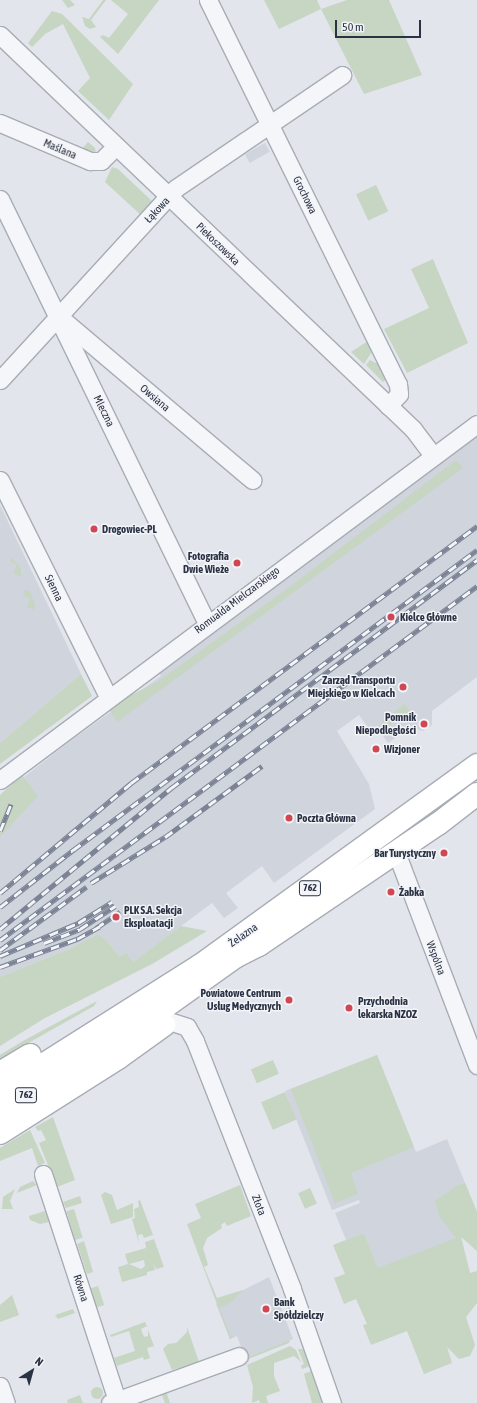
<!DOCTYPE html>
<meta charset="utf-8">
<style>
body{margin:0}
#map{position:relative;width:477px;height:1403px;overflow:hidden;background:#e2e5eb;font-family:"Asap Condensed",sans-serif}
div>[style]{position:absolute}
.built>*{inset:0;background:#d0d4dd;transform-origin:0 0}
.green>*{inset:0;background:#c7d5c3;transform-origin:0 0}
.round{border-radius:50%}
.roads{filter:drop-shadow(1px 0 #a7acb5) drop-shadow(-1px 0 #a7acb5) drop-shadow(0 1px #a7acb5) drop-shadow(0 -1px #a7acb5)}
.minor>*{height:17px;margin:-8.5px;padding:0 8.5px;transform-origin:8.5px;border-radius:8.5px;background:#f5f6f9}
.major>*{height:22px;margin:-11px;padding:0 11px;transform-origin:11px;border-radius:11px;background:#fff}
.rail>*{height:4.5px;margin-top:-2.25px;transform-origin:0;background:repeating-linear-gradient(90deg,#f2f4f8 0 9px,#7b8395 0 18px);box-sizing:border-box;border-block:1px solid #7b8395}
.dots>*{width:11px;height:11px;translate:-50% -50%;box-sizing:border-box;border:2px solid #f2f4f8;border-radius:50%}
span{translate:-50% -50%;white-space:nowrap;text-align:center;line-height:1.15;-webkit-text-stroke:3px #f2f4f8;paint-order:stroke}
.shield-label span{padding:1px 3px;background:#f2f4f8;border:1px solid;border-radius:3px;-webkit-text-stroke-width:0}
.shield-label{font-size:10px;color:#2a3243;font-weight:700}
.street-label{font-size:11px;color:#2a3243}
.poi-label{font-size:11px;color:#2a3243;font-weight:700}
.left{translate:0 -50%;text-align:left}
.right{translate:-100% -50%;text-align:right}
.north{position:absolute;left:12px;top:1351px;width:40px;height:40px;-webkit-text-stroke:3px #f2f4f8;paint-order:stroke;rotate:37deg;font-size:11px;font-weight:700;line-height:16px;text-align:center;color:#2a3243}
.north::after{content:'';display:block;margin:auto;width:14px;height:18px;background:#2a3243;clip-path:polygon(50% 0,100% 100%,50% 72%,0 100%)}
.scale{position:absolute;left:335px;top:20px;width:86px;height:18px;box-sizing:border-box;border:2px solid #2a3243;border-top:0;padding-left:5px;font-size:12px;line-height:14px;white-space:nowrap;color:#2a3243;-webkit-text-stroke:3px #f2f4f8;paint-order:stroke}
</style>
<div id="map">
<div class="built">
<div style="left:265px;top:143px;width:10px;height:23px;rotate:61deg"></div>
<div style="clip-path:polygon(477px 431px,477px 677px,432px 711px,432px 725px,423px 731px,411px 727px,388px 743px,376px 726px,370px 730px,359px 715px,337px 731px,369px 784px,375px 809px,274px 883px,262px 866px,226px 893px,238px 908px,224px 918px,212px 903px,133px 962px,120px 957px,104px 938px,98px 934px,67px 950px,0 977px,0 796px,70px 741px,161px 676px,156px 669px)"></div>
<div style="clip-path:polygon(0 505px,81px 674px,0 743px)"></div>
<div style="clip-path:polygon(377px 1055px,416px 1152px,447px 1139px,449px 1144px,477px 1212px,461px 1237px,470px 1274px,378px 1268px,364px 1233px,346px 1240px,335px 1213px,360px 1203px,359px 1200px,332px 1210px,285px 1091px)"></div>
<div style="clip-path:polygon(269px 1277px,293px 1339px,245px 1358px,237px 1336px,230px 1339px,216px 1304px)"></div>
</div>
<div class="green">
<div style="clip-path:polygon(62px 0,70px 0,75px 5px,68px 8px)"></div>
<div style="clip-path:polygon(103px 0,106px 0,91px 20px,96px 27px,90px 29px,85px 26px,82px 17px,89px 19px)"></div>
<div style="clip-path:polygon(111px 0,159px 0,118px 54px,100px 37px,103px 35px,109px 38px,128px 14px)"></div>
<div style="clip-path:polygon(264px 0,317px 0,321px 9px,347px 0,389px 0,422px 75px,364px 94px,321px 9px,279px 29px)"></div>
<div style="clip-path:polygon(52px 11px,62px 14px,133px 84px,109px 120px,78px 91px,90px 78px,63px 24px,45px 34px,32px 47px,28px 43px)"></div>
<div style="clip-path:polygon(88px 142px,95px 148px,96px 155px,82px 149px)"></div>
<div style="clip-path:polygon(112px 167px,118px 169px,155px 204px,143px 217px,105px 182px)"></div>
<div style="left:376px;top:185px;width:29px;height:22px;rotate:65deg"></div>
<div style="clip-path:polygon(433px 259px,468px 343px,407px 373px,384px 329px,429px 308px,411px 269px)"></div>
<div style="clip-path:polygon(368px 341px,373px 350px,364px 364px,351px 352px)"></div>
<div style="clip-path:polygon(370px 360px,380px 365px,387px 379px,383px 382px,366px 365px)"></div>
<div style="clip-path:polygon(456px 460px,463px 468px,117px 722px,110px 711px,131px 695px,157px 682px,284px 591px)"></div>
<div style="clip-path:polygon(12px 558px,21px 569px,21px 577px,13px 573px,17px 565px,10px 561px)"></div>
<div style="clip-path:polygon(25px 590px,30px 591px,35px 605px,34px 610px,27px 607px,30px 599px,23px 595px)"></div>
<div style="clip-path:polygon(81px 674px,92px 696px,0 764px,0 743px)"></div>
<div style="clip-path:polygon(405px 704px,410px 711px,384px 729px,382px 721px)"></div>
<div style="clip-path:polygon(22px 775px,38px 796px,0 837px,0 795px)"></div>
<div style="clip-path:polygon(181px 926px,207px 931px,152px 964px,45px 1018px,0 1046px,0 977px,67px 950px,98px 934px,104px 938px,120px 957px,126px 953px,133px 962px)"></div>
<div style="clip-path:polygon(97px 1001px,94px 1006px,0 1059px,0 1055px,23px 1041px)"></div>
<div style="clip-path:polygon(377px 1055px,414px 1147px,351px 1173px,358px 1194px,335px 1203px,291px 1089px)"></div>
<div style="left:273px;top:1060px;width:15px;height:24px;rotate:67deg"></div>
<div style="left:285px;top:1092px;width:30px;height:26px;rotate:67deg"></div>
<div style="clip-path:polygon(53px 1117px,75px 1180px,57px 1187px,39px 1143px,46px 1140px,41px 1130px,38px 1131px,35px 1127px)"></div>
<div style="clip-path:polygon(30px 1130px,45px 1163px,38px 1166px,32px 1148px,0 1161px,0 1148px)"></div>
<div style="clip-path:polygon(33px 1181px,37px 1185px,17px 1193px,20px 1187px)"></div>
<div style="clip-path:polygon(465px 1183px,477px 1212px,477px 1251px,461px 1237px,470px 1273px,477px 1271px,477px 1303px,466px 1317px,475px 1345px,470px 1356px,459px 1359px,447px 1347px,452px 1363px,424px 1374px,407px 1331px,371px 1345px,363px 1325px,367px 1324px,356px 1299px,344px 1304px,334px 1278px,345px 1274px,333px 1245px,364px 1233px,378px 1268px,456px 1238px,439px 1216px,435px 1201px,456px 1186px)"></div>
<div style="clip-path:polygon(240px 1185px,251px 1216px,227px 1226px,225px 1222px,221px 1225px,222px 1228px,207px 1238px,203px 1248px,208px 1265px,204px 1267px,217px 1298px,243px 1290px,232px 1302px,219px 1308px,231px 1336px,234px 1337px,230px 1339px,187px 1224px,201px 1218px,195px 1204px)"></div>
<div style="left:310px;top:1188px;width:17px;height:13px;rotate:66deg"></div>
<div style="clip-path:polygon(15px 1189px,10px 1201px,13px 1209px,2px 1209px,3px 1197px)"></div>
<div style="clip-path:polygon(105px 1192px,112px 1195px,117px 1210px,133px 1203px,133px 1217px,111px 1224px,101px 1195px)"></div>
<div style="clip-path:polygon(80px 1196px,82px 1203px,66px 1208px,63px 1202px)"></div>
<div style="clip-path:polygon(140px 1200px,153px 1235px,144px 1238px,142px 1234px,138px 1235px,139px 1243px,132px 1219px,135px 1218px,134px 1209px,139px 1207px,138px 1201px)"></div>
<div style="left:74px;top:1209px;width:30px;height:8px;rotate:73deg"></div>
<div style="clip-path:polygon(45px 1211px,49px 1222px,40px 1224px,30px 1220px,29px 1216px)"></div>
<div style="clip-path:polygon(evenodd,154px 1239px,164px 1267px,156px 1269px,153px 1263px,155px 1270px,147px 1272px,147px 1275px,122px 1282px,118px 1267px,128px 1264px,125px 1254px,146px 1248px,145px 1242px,154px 1239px,144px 1260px,145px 1266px,141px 1269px,129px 1264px,144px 1260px)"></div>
<div style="clip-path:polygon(84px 1241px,93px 1272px,87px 1274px,77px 1244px)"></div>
<div style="left:98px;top:1286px;width:20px;height:8px;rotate:72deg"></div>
<div style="clip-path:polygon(12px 1295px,19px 1315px,0 1322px,0 1305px)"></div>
<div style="clip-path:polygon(73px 1309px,75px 1313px,58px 1319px,55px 1315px)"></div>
<div style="clip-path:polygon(145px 1322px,147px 1326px,141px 1329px,144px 1337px,148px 1336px,148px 1330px,154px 1346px,147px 1348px,150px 1358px,144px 1360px,143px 1357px,117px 1366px,114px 1358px,135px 1351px,129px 1331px,111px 1337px,110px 1335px)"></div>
<div style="clip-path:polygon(187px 1327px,199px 1362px,172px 1370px,163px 1349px,168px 1344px,176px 1343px,187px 1332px)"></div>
<div style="clip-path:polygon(290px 1340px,289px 1343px,248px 1359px,245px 1358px)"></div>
<div style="clip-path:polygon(290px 1346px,296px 1350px,301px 1362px,294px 1356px,274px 1363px,274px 1376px,280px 1391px,266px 1396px,268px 1403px,260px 1403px,259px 1400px,252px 1403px,253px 1387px,247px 1365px)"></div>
<div style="clip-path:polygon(298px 1349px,303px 1349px,310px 1366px,302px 1369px,301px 1366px,304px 1364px)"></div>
<div style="clip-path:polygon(311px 1371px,323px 1403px,312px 1403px,304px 1374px)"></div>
<div class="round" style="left:91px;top:1387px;width:12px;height:12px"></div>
<div style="clip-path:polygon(166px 1391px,170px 1403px,165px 1403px,162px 1395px,157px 1394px)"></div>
<div style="clip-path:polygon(80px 1395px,83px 1403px,68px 1403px,67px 1400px)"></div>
</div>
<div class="roads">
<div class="minor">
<div style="left:208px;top:0;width:428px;rotate:63.7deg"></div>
<div style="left:398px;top:384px;width:10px;rotate:84deg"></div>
<div style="left:399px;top:394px;width:16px;rotate:133deg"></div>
<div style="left:0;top:35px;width:571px;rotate:43.65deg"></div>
<div style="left:413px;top:429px;width:34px;rotate:53deg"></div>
<div style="left:0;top:123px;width:98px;rotate:22.9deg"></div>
<div style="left:90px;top:161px;width:11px"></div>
<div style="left:101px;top:161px;width:21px;rotate:-45deg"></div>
<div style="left:0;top:199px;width:472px;rotate:64deg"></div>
<div style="left:63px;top:320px;width:248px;rotate:40.2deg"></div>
<div style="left:0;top:380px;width:260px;rotate:-47.5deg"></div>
<div style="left:176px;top:188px;width:201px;rotate:-34.2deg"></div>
<div style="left:0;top:480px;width:242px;rotate:63.5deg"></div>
<div style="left:0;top:780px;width:595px;rotate:-36.74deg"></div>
<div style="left:396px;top:852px;width:228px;rotate:69.2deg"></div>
<div style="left:169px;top:1021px;width:19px;rotate:18deg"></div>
<div style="left:187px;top:1027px;width:16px;rotate:60deg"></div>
<div style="left:195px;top:1041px;width:266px;rotate:68.6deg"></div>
<div style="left:292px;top:1289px;width:121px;rotate:70.7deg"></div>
<div style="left:43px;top:1174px;width:241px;rotate:71.9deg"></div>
<div style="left:0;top:1386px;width:18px;rotate:71deg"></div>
<div style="left:110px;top:1403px;width:137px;rotate:-20deg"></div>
</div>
<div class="major">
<div style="left:0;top:1073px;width:35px;rotate:-31deg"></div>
<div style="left:0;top:1092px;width:238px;rotate:-32.3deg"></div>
<div style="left:201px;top:965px;width:341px;rotate:-35.9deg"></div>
<div style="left:0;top:1111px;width:171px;rotate:-31.8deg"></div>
<div style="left:145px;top:1021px;width:110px;rotate:-35.4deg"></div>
<div style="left:235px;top:957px;width:27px;rotate:-27deg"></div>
<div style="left:259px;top:945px;width:216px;rotate:-34.1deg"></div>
<div style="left:438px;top:824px;width:49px;rotate:-37.6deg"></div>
<div style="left:0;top:1133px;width:140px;rotate:-32.4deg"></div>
<div style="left:118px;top:1058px;width:57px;rotate:-35.7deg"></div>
</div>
</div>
<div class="rail">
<div style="left:0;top:831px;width:29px;rotate:-68deg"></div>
<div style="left:91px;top:883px;width:87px;rotate:-31.9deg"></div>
<div style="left:165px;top:837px;width:120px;rotate:-36.2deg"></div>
<div style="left:0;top:893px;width:171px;rotate:-40deg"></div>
<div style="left:131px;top:783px;width:431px;rotate:-36.6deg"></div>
<div style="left:0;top:907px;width:93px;rotate:-38deg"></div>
<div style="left:73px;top:850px;width:503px;rotate:-36.6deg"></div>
<div style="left:96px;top:928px;width:29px;rotate:-34deg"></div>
<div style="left:0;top:929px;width:222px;rotate:-39.5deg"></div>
<div style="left:171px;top:788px;width:382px;rotate:-36.7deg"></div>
<div style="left:0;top:940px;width:594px;rotate:-36.58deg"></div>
<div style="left:44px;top:943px;width:39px;rotate:-21deg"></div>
<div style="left:80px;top:929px;width:42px;rotate:-33.3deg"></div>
<div style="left:0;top:950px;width:107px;rotate:-36.2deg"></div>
<div style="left:0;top:956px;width:85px;rotate:-22.9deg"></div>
<div style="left:78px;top:923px;width:40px;rotate:-32deg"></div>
<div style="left:0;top:967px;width:82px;rotate:-20deg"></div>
<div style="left:77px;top:939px;width:26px;rotate:-29deg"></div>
</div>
<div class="dots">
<div style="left:94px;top:529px;background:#d14653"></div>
<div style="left:237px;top:563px;background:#d14653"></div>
<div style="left:391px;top:617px;background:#d14653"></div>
<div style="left:403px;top:687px;background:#d14653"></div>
<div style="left:424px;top:724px;background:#d14653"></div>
<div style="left:376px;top:749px;background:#d14653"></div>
<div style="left:289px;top:818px;background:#d14653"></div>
<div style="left:444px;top:853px;background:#d14653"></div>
<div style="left:391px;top:892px;background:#d14653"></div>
<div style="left:116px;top:917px;background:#d14653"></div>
<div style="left:289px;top:1000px;background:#d14653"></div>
<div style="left:349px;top:1008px;background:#d14653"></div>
<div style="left:266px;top:1309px;background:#d14653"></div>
</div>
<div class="shield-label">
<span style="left:310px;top:888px">762</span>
<span style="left:26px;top:1095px">762</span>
</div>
<div class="street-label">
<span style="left:60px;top:149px;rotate:23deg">Maślana</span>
<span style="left:305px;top:195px;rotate:64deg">Grochowa</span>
<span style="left:157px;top:210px;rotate:-47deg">Łąkowa</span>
<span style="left:218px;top:244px;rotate:44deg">Piekoszowska</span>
<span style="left:155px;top:398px;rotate:40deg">Owsiana</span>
<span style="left:104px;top:411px;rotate:64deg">Mleczna</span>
<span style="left:54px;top:588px;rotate:64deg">Sienna</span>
<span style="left:237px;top:600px;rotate:-37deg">Romualda Mielczarskiego</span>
<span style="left:243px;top:935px;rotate:-35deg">Żelazna</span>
<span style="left:436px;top:958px;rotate:69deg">Wspólna</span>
<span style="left:259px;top:1205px;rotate:69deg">Złota</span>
<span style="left:81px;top:1288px;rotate:72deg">Równa</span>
</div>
<div class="poi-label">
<span class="left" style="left:102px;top:529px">Drogowiec-PL</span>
<span class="right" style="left:229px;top:563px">Fotografia<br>Dwie Wieże</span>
<span class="left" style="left:400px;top:617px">Kielce Główne</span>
<span class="right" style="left:395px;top:687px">Zarząd Transportu<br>Miejskiego w Kielcach</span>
<span class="right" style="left:416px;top:724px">Pomnik<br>Niepodległości</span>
<span class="left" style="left:384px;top:749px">Wizjoner</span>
<span class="left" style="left:297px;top:818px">Poczta Główna</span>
<span class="right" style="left:436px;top:853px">Bar Turystyczny</span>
<span class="left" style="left:399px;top:892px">Żabka</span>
<span class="left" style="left:124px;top:917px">PLK S.A. Sekcja<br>Eksploatacji</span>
<span class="right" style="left:281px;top:1000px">Powiatowe Centrum<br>Usług Medycznych</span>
<span class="left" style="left:358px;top:1008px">Przychodnia<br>lekarska NZOZ</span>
<span class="left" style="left:274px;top:1309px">Bank<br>Spółdzielczy</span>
</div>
<div class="north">N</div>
<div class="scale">50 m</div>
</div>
